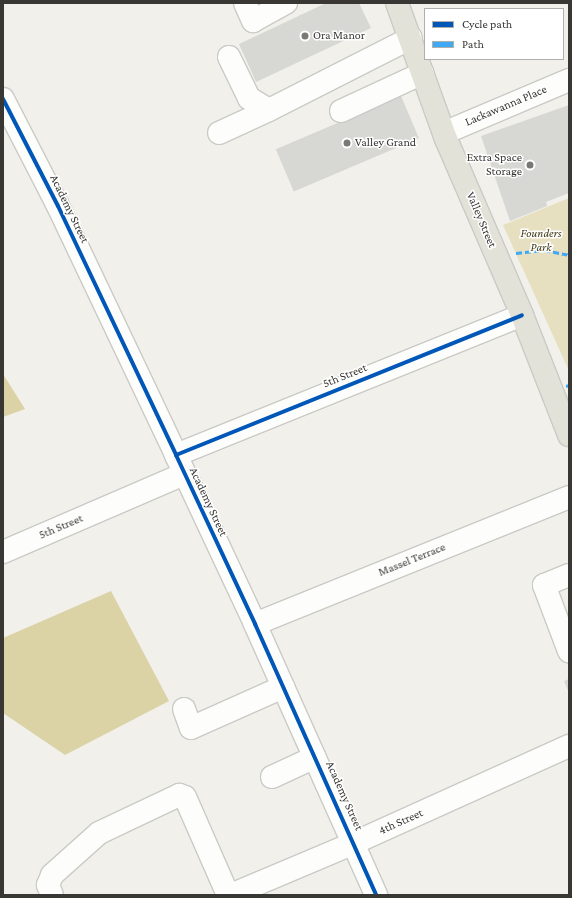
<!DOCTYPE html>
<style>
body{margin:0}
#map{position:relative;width:572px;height:898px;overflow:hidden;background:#f1f0eb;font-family:"Crimson Pro",serif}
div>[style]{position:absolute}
.green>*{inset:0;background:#e6e0c0}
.forest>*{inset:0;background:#dbd2a6}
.building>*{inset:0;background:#d7d7d3;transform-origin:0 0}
.roads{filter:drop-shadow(1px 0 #cacac6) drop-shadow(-1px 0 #cacac6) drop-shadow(0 1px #cacac6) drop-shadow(0 -1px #cacac6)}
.minor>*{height:22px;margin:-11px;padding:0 11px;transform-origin:11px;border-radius:11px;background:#fdfdfc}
.major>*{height:22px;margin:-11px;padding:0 11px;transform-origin:11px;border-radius:11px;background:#e3e2d8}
.quiet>*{height:3px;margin-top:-1.5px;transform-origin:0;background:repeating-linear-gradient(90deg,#3fa9f5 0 6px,transparent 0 9px)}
.cycleway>*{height:4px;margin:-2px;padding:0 2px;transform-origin:2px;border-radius:2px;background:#0057b8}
.dots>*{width:11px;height:11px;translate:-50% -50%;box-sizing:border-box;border:2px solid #fff;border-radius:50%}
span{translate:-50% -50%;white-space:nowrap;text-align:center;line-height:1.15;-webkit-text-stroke:3px #fff;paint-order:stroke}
.poi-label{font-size:12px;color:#383734}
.left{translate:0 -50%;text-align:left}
.right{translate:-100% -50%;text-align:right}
.street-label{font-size:12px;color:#383734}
.park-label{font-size:12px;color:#403917;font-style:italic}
.frame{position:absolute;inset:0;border:4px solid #383734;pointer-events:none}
.legend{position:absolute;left:424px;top:8px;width:140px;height:52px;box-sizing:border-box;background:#fff;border:1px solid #afafae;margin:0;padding:5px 7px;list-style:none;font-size:12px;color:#383734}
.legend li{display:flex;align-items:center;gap:8px;height:20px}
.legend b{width:20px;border:1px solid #afafae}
</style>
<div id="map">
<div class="green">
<div style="clip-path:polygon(569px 198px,569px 371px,503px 225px)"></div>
</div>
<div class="forest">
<div style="clip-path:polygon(3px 374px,25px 409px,3px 417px)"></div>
<div style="clip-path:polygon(111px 591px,169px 701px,65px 755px,3px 713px,3px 638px)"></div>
</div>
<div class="building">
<div style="clip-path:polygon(326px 3px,359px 3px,371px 28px,256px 82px,239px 44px)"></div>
<div style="left:401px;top:96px;width:46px;height:136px;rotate:67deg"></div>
<div style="clip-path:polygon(569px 105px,569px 193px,546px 202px,547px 206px,510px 221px,481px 136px)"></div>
<div style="clip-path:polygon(569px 679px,569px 693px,564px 681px)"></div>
</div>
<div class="roads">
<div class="minor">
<div style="left:245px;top:3px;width:20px;rotate:66deg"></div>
<div style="left:253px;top:21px;width:38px;rotate:-29deg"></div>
<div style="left:229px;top:57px;width:46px;rotate:64deg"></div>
<div style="left:249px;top:98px;width:23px;rotate:31deg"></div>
<div style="left:269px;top:110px;width:159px;rotate:-26.9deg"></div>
<div style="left:3px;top:99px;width:120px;rotate:62.8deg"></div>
<div style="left:58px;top:206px;width:276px;rotate:64.6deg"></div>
<div style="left:176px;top:455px;width:187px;rotate:64.9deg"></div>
<div style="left:255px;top:624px;width:297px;rotate:65.9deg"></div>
<div style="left:341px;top:111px;width:90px;rotate:-24.9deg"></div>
<div style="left:219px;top:133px;width:55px;rotate:-24.7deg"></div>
<div style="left:444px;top:133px;width:136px;rotate:-23deg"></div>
<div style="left:176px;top:455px;width:373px;rotate:-22deg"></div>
<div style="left:3px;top:552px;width:197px;rotate:-23.3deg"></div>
<div style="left:569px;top:575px;width:27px;rotate:158deg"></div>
<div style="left:544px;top:585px;width:71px;rotate:69.3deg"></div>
<div style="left:255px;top:624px;width:339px;rotate:-22deg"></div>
<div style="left:184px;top:709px;width:20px;rotate:70deg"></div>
<div style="left:191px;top:728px;width:101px;rotate:-24deg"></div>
<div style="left:272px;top:777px;width:47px;rotate:-24.9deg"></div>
<div style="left:52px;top:895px;width:11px;rotate:-112deg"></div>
<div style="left:48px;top:885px;width:11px;rotate:-68deg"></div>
<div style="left:52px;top:875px;width:63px;rotate:-41.8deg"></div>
<div style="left:99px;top:833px;width:89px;rotate:-25.4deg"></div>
<div style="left:179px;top:795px;width:6px;rotate:18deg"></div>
<div style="left:185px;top:797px;width:107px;rotate:66.3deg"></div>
<div style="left:231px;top:895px;width:134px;rotate:-22.9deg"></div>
<div style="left:354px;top:843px;width:236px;rotate:-24.3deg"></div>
</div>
<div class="major">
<div style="left:397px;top:3px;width:145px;rotate:70.2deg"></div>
<div style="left:446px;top:139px;width:192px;rotate:66.6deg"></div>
<div style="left:522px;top:315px;width:129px;rotate:68.6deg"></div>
</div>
</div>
<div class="quiet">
<div style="left:516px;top:253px;width:28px;rotate:-6deg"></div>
<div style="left:544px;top:250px;width:25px;rotate:11deg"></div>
<div style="left:566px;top:386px;width:3px;rotate:-18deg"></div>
</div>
<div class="cycleway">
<div style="left:3px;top:99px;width:120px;rotate:62.8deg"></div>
<div style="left:58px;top:206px;width:276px;rotate:64.6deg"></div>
<div style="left:176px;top:455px;width:187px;rotate:64.9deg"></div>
<div style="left:255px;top:624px;width:297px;rotate:65.9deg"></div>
<div style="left:176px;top:455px;width:373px;rotate:-22deg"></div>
</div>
<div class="dots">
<div style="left:305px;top:36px;background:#797874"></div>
<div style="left:347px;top:143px;background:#797874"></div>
<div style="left:530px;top:165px;background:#797874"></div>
</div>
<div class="poi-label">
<span class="left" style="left:313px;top:36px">Ora Manor</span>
<span class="left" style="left:355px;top:143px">Valley Grand</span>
<span class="right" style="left:522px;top:165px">Extra Space<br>Storage</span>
</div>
<div class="street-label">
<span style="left:506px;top:106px;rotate:-23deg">Lackawanna Place</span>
<span style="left:69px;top:209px;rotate:64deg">Academy Street</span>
<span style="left:481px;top:220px;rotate:67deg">Valley Street</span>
<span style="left:345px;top:376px;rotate:-22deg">5th Street</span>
<span style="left:208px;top:502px;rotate:65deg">Academy Street</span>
<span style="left:61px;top:527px;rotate:-23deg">5th Street</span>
<span style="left:412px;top:560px;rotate:-22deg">Massel Terrace</span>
<span style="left:344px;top:796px;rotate:66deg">Academy Street</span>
<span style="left:401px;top:822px;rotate:-24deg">4th Street</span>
</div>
<div class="park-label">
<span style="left:541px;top:241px">Founders<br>Park</span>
</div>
<div class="frame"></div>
<ul class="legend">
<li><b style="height:5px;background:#0057b8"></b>Cycle path</li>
<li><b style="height:5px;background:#3fa9f5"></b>Path</li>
</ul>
</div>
